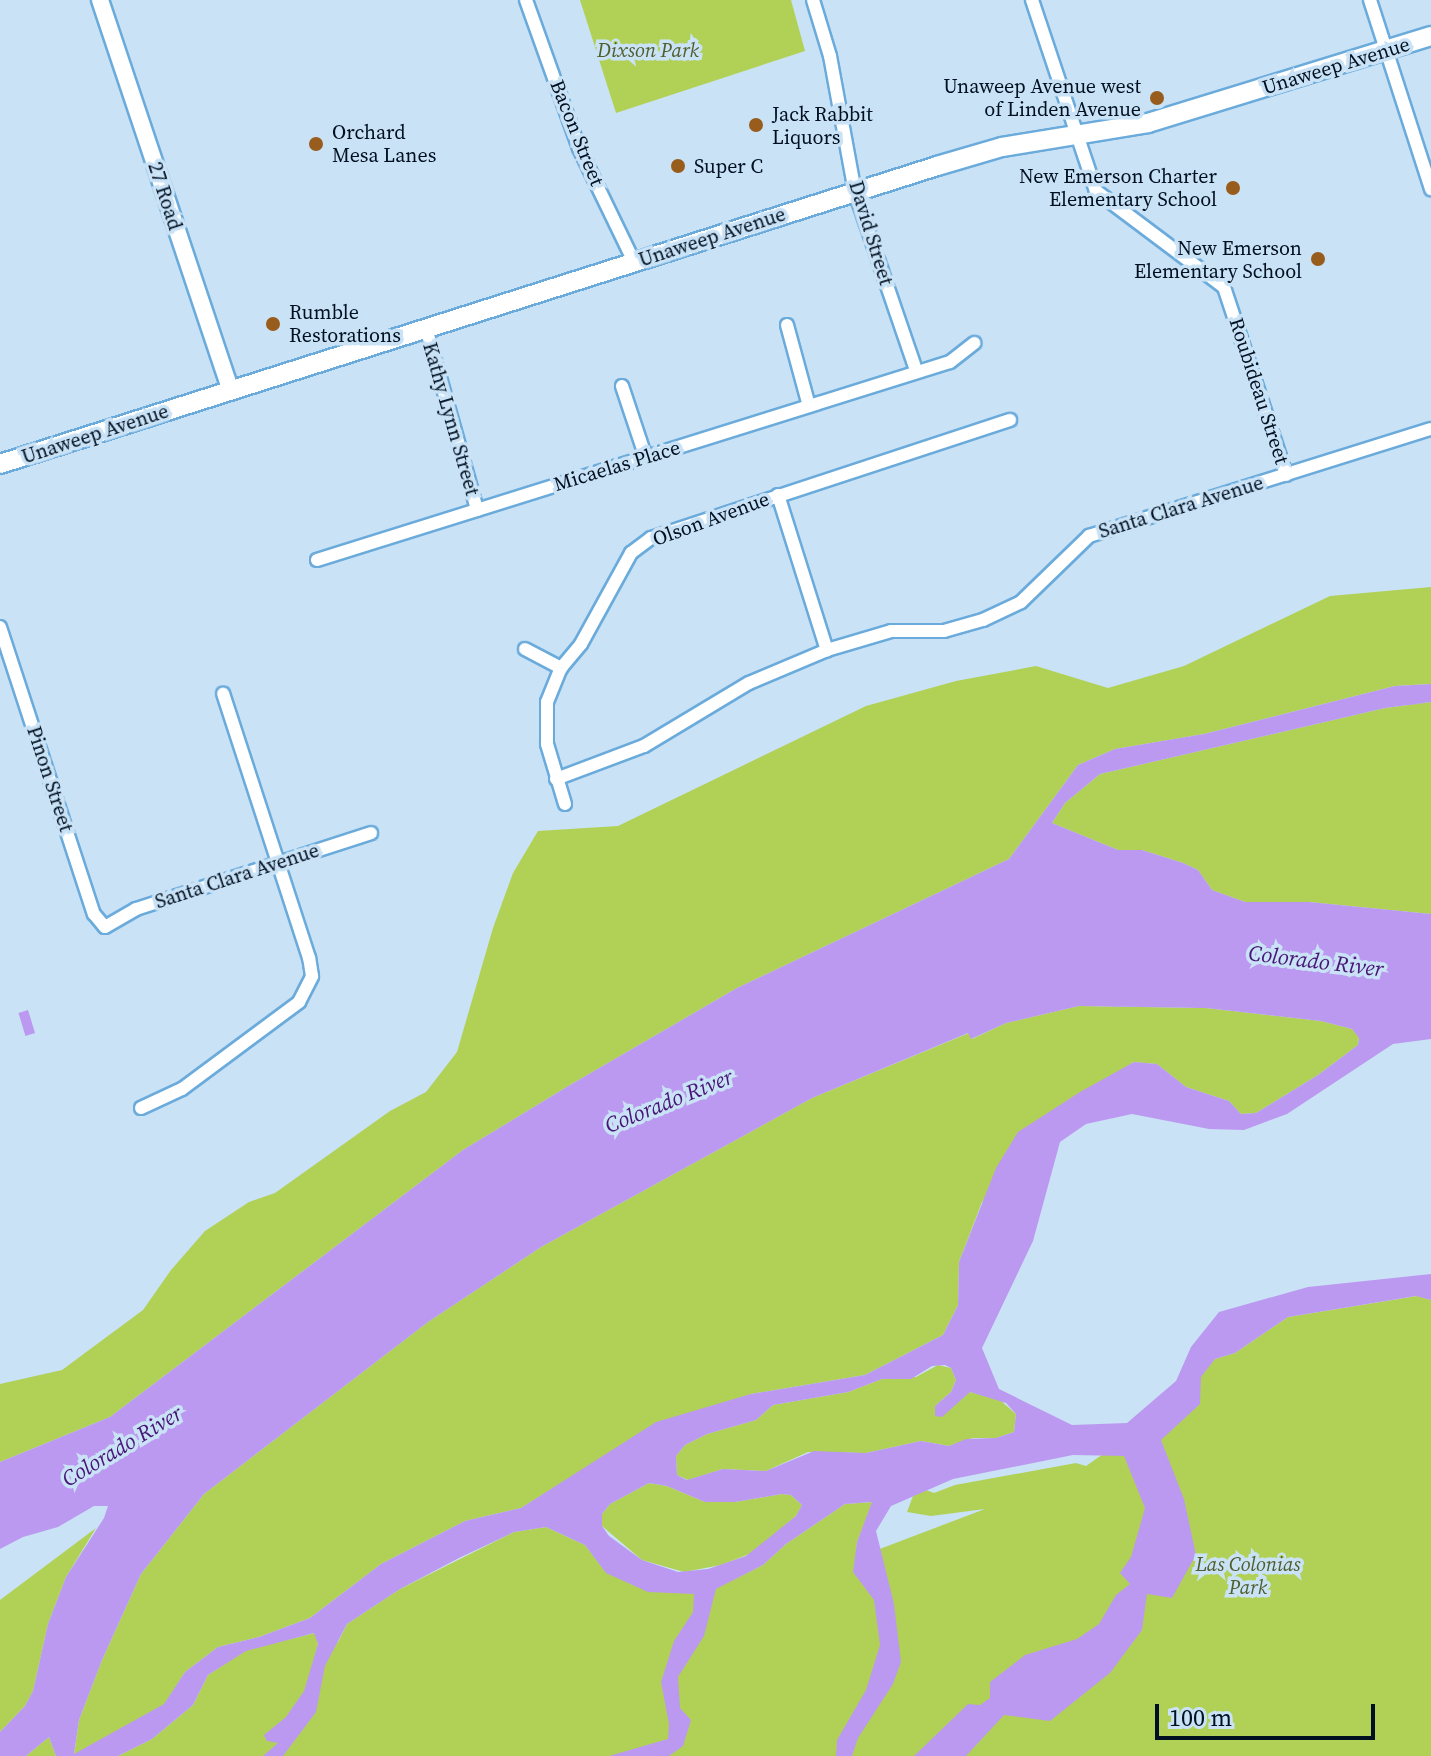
<!DOCTYPE html>
<style>
body{margin:0}
#map{position:relative;width:1431px;height:1756px;overflow:hidden;background:#c9e2f6;font-family:"Source Serif 4",serif}
div>[style]{position:absolute}
.green>*{inset:0;background:#b1d156}
.water>*{inset:0;background:#bc99f0;transform-origin:0 0}
.roads{filter:drop-shadow(2px 0 #6babdb) drop-shadow(-2px 0 #6babdb) drop-shadow(0 2px #6babdb) drop-shadow(0 -2px #6babdb)}
.minor>*{height:12px;margin:-6px;padding:0 6px;transform-origin:6px;border-radius:6px;background:#fff}
.tertiary>*{height:16px;margin:-8px;padding:0 8px;transform-origin:8px;border-radius:8px;background:#fff}
.secondary>*{height:18px;margin:-9px;padding:0 9px;transform-origin:9px;border-radius:9px;background:#fff}
.dots>*{width:22px;height:22px;translate:-50% -50%;box-sizing:border-box;border:4px solid #c9e2f6;border-radius:50%}
span{translate:-50% -50%;white-space:nowrap;text-align:center;line-height:1.15;-webkit-text-stroke:7px #c9e2f6;paint-order:stroke}
.park-label{font-size:20px;color:#505e2c;font-style:italic}
.street-label{font-size:20px;color:#001021}
.poi-label{font-size:20px;color:#001021}
.right{translate:-100% -50%;text-align:right}
.left{translate:0 -50%;text-align:left}
.water-label{font-size:22px;color:#471576;font-style:italic}
.scale{position:absolute;left:1155px;top:1704px;width:220px;height:36px;box-sizing:border-box;border:4px solid #001021;border-top:0;padding-left:10px;font-size:24px;line-height:28px;white-space:nowrap;color:#001021;-webkit-text-stroke:6px #c9e2f6;paint-order:stroke}
</style>
<div id="map">
<div class="green">
<div style="clip-path:polygon(580px 0,791px 0,805px 51px,616px 113px)"></div>
<div style="clip-path:polygon(1431px 587px,1431px 684px,1395px 686px,1204px 734px,1115px 749px,1078px 765px,1009px 859px,737px 988px,570px 1085px,463px 1150px,110px 1417px,0 1462px,0 1384px,62px 1370px,143px 1310px,171px 1270px,205px 1231px,249px 1202px,275px 1193px,390px 1111px,426px 1092px,457px 1052px,493px 928px,513px 873px,538px 831px,618px 826px,866px 706px,956px 681px,1036px 666px,1108px 688px,1184px 666px,1330px 596px)"></div>
<div style="clip-path:polygon(1431px 702px,1431px 914px,1309px 902px,1245px 902px,1212px 890px,1198px 870px,1183px 863px,1142px 850px,1118px 850px,1052px 823px,1065px 803px,1100px 774px,1385px 708px)"></div>
<div style="clip-path:polygon(1079px 1006px,1206px 1008px,1321px 1021px,1352px 1029px,1359px 1037px,1358px 1045px,1318px 1075px,1256px 1113px,1241px 1114px,1229px 1101px,1186px 1087px,1157px 1064px,1133px 1062px,982px 1202px,959px 1262px,958px 1305px,943px 1335px,865px 1375px,751px 1394px,614px 1451px,521px 1508px,465px 1521px,381px 1564px,310px 1618px,259px 1637px,218px 1647px,185px 1672px,165px 1704px,74px 1755px,79px 1720px,102px 1660px,141px 1574px,204px 1494px,428px 1322px,541px 1247px,812px 1098px,969px 1033px,972px 1039px,1006px 1023px)"></div>
<div style="clip-path:polygon(1417px 1296px,1431px 1300px,1431px 1756px,118px 1756px,152px 1739px,193px 1705px,208px 1675px,246px 1650px,315px 1633px,318px 1644px,316px 1652px,338px 1642px,347px 1624px,400px 1589px,514px 1532px,546px 1527px,585px 1545px,607px 1573px,727px 1583px,763px 1565px,786px 1544px,845px 1504px,873px 1502px,857px 1542px,856px 1558px,985px 1509px,931px 1516px,907px 1512px,913px 1496px,926px 1490px,934px 1493px,955px 1485px,1076px 1463px,1086px 1466px,1169px 1408px,1215px 1359px,1235px 1353px,1288px 1317px)"></div>
<div style="clip-path:polygon(938px 1365px,951px 1368px,956px 1380px,951px 1392px,935px 1406px,970px 1392px,1000px 1400px,1016px 1414px,1014px 1432px,996px 1438px,973px 1438px,949px 1446px,921px 1441px,866px 1453px,808px 1452px,766px 1471px,723px 1469px,688px 1480px,677px 1475px,676px 1456px,685px 1445px,707px 1434px,756px 1420px,773px 1405px,848px 1392px,882px 1379px,916px 1377px)"></div>
<div style="clip-path:polygon(649px 1483px,667px 1486px,705px 1502px,735px 1502px,782px 1494px,791px 1495px,802px 1505px,796px 1516px,752px 1553px,721px 1565px,684px 1572px,642px 1560px,602px 1526px,602px 1514px,610px 1504px)"></div>
<div style="clip-path:polygon(96px 1528px,66px 1577px,48px 1624px,33px 1691px,25px 1706px,0 1732px,0 1600px)"></div>
<div style="clip-path:polygon(49px 1737px,56px 1756px,26px 1756px)"></div>
</div>
<div class="water">
<div style="clip-path:polygon(evenodd,1431px 684px,1431px 702px,1385px 708px,1100px 774px,1065px 803px,1052px 823px,1118px 850px,1142px 850px,1183px 863px,1198px 870px,1212px 890px,1245px 902px,1309px 902px,1431px 914px,1431px 1039px,1393px 1044px,1287px 1114px,1244px 1130px,1209px 1129px,1132px 1114px,1086px 1124px,1060px 1142px,1033px 1241px,982px 1348px,999px 1389px,1072px 1425px,1127px 1423px,1176px 1381px,1191px 1347px,1219px 1312px,1308px 1287px,1431px 1274px,1431px 1300px,1416px 1296px,1288px 1317px,1235px 1353px,1215px 1359px,1201px 1377px,1200px 1404px,1161px 1440px,1184px 1499px,1196px 1555px,1172px 1598px,1147px 1594px,1142px 1630px,1110px 1673px,1050px 1721px,1004px 1715px,966px 1756px,914px 1756px,968px 1704px,980px 1705px,990px 1698px,990px 1682px,1025px 1655px,1077px 1639px,1099px 1624px,1116px 1595px,1130px 1584px,1120px 1573px,1131px 1557px,1145px 1508px,1124px 1456px,1073px 1455px,953px 1479px,891px 1506px,876px 1531px,894px 1604px,901px 1662px,893px 1684px,858px 1738px,852px 1756px,836px 1756px,837px 1740px,866px 1690px,880px 1645px,874px 1600px,853px 1572px,857px 1542px,872px 1502px,845px 1504px,786px 1544px,763px 1565px,716px 1589px,704px 1636px,678px 1677px,680px 1708px,691px 1720px,683px 1746px,669px 1756px,609px 1756px,668px 1739px,669px 1724px,661px 1682px,674px 1641px,693px 1612px,694px 1594px,648px 1592px,606px 1573px,585px 1545px,546px 1527px,514px 1532px,459px 1558px,400px 1589px,347px 1624px,325px 1666px,316px 1712px,283px 1756px,263px 1756px,278px 1743px,267px 1741px,264px 1735px,286px 1717px,304px 1691px,318px 1644px,314px 1633px,246px 1651px,208px 1675px,193px 1705px,152px 1739px,118px 1756px,56px 1756px,49px 1737px,26px 1756px,0 1756px,0 1732px,25px 1706px,33px 1691px,48px 1624px,66px 1577px,104px 1518px,108px 1506px,94px 1506px,58px 1527px,23px 1537px,0 1549px,0 1462px,110px 1417px,463px 1150px,570px 1085px,737px 988px,1009px 859px,1078px 765px,1115px 749px,1204px 734px,1395px 686px,1431px 684px,1079px 1006px,1206px 1008px,1321px 1021px,1352px 1029px,1359px 1038px,1358px 1045px,1318px 1075px,1256px 1113px,1241px 1114px,1229px 1101px,1186px 1087px,1157px 1064px,1134px 1062px,1080px 1092px,1018px 1132px,996px 1168px,959px 1262px,958px 1305px,943px 1335px,865px 1375px,751px 1394px,656px 1422px,521px 1508px,465px 1521px,381px 1564px,310px 1618px,259px 1637px,218px 1647px,185px 1672px,164px 1704px,74px 1754px,79px 1720px,102px 1660px,141px 1574px,204px 1494px,428px 1322px,541px 1247px,812px 1098px,968px 1033px,971px 1039px,1006px 1023px,1079px 1006px,1431px 684px,945px 1365px,951px 1368px,956px 1380px,951px 1392px,935px 1406px,935px 1416px,942px 1417px,970px 1392px,1006px 1403px,1016px 1414px,1014px 1432px,996px 1438px,966px 1439px,949px 1446px,921px 1441px,866px 1453px,814px 1451px,766px 1471px,723px 1469px,687px 1480px,677px 1475px,676px 1456px,685px 1445px,707px 1434px,756px 1420px,773px 1405px,848px 1392px,882px 1379px,911px 1379px,932px 1366px,945px 1365px,1431px 684px,649px 1483px,667px 1486px,705px 1502px,735px 1502px,782px 1494px,791px 1495px,802px 1505px,796px 1516px,746px 1556px,708px 1569px,678px 1572px,642px 1560px,609px 1536px,602px 1526px,602px 1514px,610px 1504px,649px 1483px)"></div>
<div style="left:28px;top:1010px;width:24px;height:10px;rotate:73deg"></div>
</div>
<div class="roads">
<div class="minor">
<div style="left:526px;top:0;width:157px;rotate:70.3deg"></div>
<div style="left:579px;top:148px;width:127px;rotate:64.2deg"></div>
<div style="left:813px;top:0;width:59px;rotate:73.1deg"></div>
<div style="left:830px;top:56px;width:138px;rotate:79.6deg"></div>
<div style="left:855px;top:192px;width:188px;rotate:71.1deg"></div>
<div style="left:1032px;top:0;width:201px;rotate:71.5deg"></div>
<div style="left:1096px;top:191px;width:160px;rotate:36.9deg"></div>
<div style="left:1224px;top:287px;width:198px;rotate:71.7deg"></div>
<div style="left:1370px;top:0;width:199px;rotate:72.1deg"></div>
<div style="left:787px;top:325px;width:84px;rotate:74.8deg"></div>
<div style="left:426px;top:328px;width:189px;rotate:74.3deg"></div>
<div style="left:622px;top:386px;width:76px;rotate:71.6deg"></div>
<div style="left:778px;top:495px;width:163px;rotate:72.5deg"></div>
<div style="left:317px;top:560px;width:663px;rotate:-17.37deg"></div>
<div style="left:950px;top:362px;width:31px;rotate:-38deg"></div>
<div style="left:0;top:627px;width:302px;rotate:71.9deg"></div>
<div style="left:94px;top:914px;width:17px;rotate:50deg"></div>
<div style="left:105px;top:927px;width:36px;rotate:-30deg"></div>
<div style="left:136px;top:909px;width:247px;rotate:-17.9deg"></div>
<div style="left:525px;top:649px;width:41px;rotate:27.8deg"></div>
<div style="left:556px;top:779px;width:94px;rotate:-20.6deg"></div>
<div style="left:644px;top:746px;width:122px;rotate:-31deg"></div>
<div style="left:749px;top:683px;width:85px;rotate:-22.9deg"></div>
<div style="left:827px;top:650px;width:67px;rotate:-16.5deg"></div>
<div style="left:891px;top:631px;width:53px"></div>
<div style="left:944px;top:631px;width:41px;rotate:-15.8deg"></div>
<div style="left:983px;top:620px;width:42px;rotate:-25.3deg"></div>
<div style="left:1021px;top:602px;width:95px;rotate:-44.1deg"></div>
<div style="left:1089px;top:536px;width:358px;rotate:-17.4deg"></div>
<div style="left:565px;top:804px;width:63px;rotate:-106.7deg"></div>
<div style="left:547px;top:744px;width:42px;rotate:-90deg"></div>
<div style="left:547px;top:702px;width:37px;rotate:-68deg"></div>
<div style="left:561px;top:668px;width:31px;rotate:-50deg"></div>
<div style="left:581px;top:644px;width:104px;rotate:-61.2deg"></div>
<div style="left:631px;top:553px;width:25px;rotate:-37deg"></div>
<div style="left:651px;top:538px;width:378px;rotate:-18.2deg"></div>
<div style="left:141px;top:1108px;width:45px;rotate:-24.9deg"></div>
<div style="left:182px;top:1089px;width:146px;rotate:-36.6deg"></div>
<div style="left:299px;top:1002px;width:29px;rotate:-63deg"></div>
<div style="left:312px;top:976px;width:18px;rotate:-99deg"></div>
<div style="left:309px;top:958px;width:278px;rotate:-108deg"></div>
</div>
<div class="tertiary">
<div style="left:100px;top:0;width:412px;rotate:71.5deg"></div>
</div>
<div class="secondary">
<div style="left:0;top:464px;width:983px;rotate:-17.64deg"></div>
<div style="left:937px;top:166px;width:68px;rotate:-16.3deg"></div>
<div style="left:1002px;top:147px;width:148px;rotate:-9.3deg"></div>
<div style="left:1148px;top:123px;width:296px;rotate:-17.1deg"></div>
</div>
</div>
<div class="dots">
<div style="left:1157px;top:98px;background:#985c1d"></div>
<div style="left:756px;top:125px;background:#985c1d"></div>
<div style="left:316px;top:144px;background:#985c1d"></div>
<div style="left:678px;top:166px;background:#985c1d"></div>
<div style="left:1233px;top:188px;background:#985c1d"></div>
<div style="left:1318px;top:259px;background:#985c1d"></div>
<div style="left:273px;top:324px;background:#985c1d"></div>
</div>
<div class="park-label">
<span style="left:648px;top:50px">Dixson Park</span>
<span style="left:1248px;top:1576px">Las Colonias<br>Park</span>
</div>
<div class="street-label">
<span style="left:1336px;top:66px;rotate:-17deg">Unaweep Avenue</span>
<span style="left:577px;top:133px;rotate:68deg">Bacon Street</span>
<span style="left:165px;top:196px;rotate:72deg">27 Road</span>
<span style="left:871px;top:233px;rotate:73deg">David Street</span>
<span style="left:712px;top:237px;rotate:-18deg">Unaweep Avenue</span>
<span style="left:1259px;top:391px;rotate:72deg">Roubideau Street</span>
<span style="left:451px;top:419px;rotate:74deg">Kathy Lynn Street</span>
<span style="left:95px;top:434px;rotate:-18deg">Unaweep Avenue</span>
<span style="left:617px;top:466px;rotate:-17deg">Micaelas Place</span>
<span style="left:1181px;top:507px;rotate:-17deg">Santa Clara Avenue</span>
<span style="left:711px;top:519px;rotate:-20deg">Olson Avenue</span>
<span style="left:50px;top:779px;rotate:72deg">Pinon Street</span>
<span style="left:237px;top:876px;rotate:-18deg">Santa Clara Avenue</span>
</div>
<div class="poi-label">
<span class="right" style="left:1141px;top:98px">Unaweep Avenue west<br>of Linden Avenue</span>
<span class="left" style="left:772px;top:126px">Jack Rabbit<br>Liquors</span>
<span class="left" style="left:332px;top:144px">Orchard<br>Mesa Lanes</span>
<span class="left" style="left:694px;top:166px">Super C</span>
<span class="right" style="left:1217px;top:188px">New Emerson Charter<br>Elementary School</span>
<span class="right" style="left:1302px;top:260px">New Emerson<br>Elementary School</span>
<span class="left" style="left:289px;top:324px">Rumble<br>Restorations</span>
</div>
<div class="water-label">
<span style="left:1316px;top:961px;rotate:7deg">Colorado River</span>
<span style="left:669px;top:1101px;rotate:-22deg">Colorado River</span>
<span style="left:122px;top:1446px;rotate:-31deg">Colorado River</span>
</div>
<div class="scale">100 m</div>
</div>
